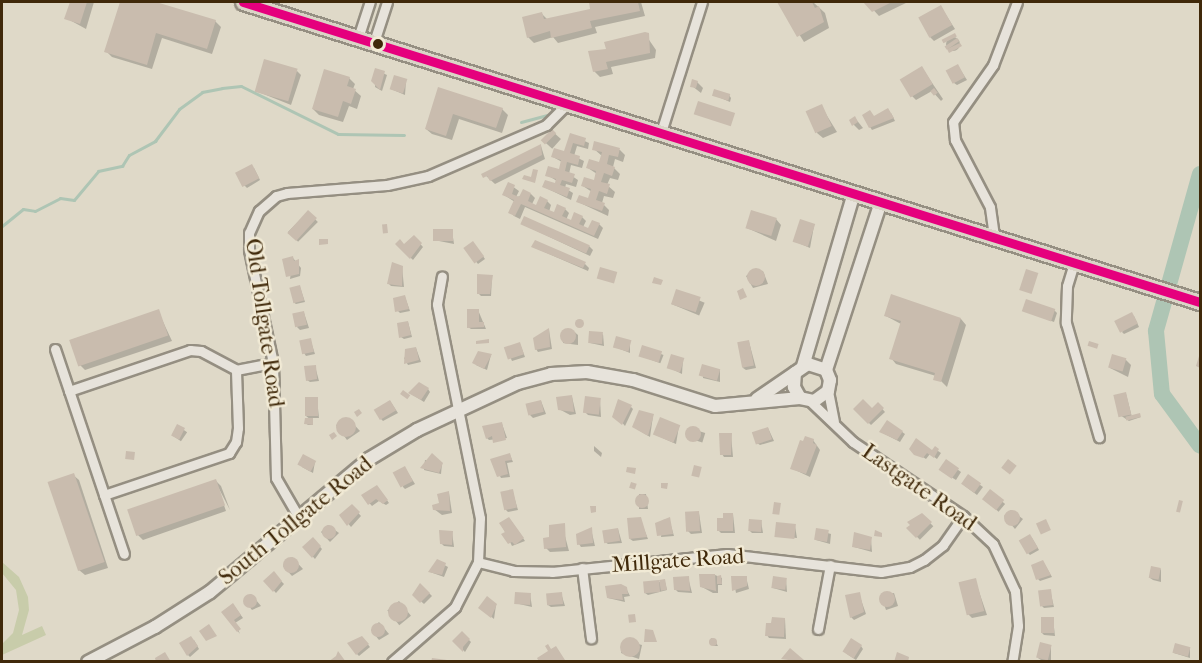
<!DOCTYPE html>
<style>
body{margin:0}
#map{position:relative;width:1202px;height:663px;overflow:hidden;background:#dfd9c8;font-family:"IM FELL French Canon",serif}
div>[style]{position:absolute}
.green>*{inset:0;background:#c8ccaa}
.shadow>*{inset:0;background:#0003;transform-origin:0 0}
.round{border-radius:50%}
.stream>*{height:3px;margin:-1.5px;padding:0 1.5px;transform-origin:1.5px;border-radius:1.5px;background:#aec5b4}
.river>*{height:16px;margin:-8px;padding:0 8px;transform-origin:8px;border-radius:8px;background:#aec5b4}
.building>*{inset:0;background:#c9bcae;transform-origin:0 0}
.roads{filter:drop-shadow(2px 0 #958f82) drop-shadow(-2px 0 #958f82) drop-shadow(0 2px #958f82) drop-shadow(0 -2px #958f82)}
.minor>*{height:9px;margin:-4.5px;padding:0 4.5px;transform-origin:4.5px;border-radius:4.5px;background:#e7e3db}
.tertiary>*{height:12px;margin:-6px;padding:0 6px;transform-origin:6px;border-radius:6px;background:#e7e3db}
.primary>*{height:15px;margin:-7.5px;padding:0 7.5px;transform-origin:7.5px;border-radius:7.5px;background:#dad4c6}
.bus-1>*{height:9px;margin:-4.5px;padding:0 4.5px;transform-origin:4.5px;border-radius:4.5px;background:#e5007d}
.dots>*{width:16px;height:16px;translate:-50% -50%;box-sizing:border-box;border:3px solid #f1ead5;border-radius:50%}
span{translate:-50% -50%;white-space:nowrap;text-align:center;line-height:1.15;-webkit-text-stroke:5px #f1ead5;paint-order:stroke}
.street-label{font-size:22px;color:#40290a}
.frame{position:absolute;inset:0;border:3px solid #40290a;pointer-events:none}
</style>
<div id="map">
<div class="green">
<div style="clip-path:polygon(2px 562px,19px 577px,28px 597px,29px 610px,22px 635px,42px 626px,46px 635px,2px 655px,2px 644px,13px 633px,19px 610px,16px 590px,2px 573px)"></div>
</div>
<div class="shadow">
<div style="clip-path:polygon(71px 2px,94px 2px,86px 29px,66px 18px)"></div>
<div style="clip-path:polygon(122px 2px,151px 2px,215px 21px,221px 27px,212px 54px,162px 38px,152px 69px,112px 57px,106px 51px)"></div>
<div style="clip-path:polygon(591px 2px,641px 2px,645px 16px,595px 27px,597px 33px,558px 43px,553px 37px,534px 43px,528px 37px,542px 14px,548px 20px,592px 10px)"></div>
<div style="clip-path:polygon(779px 2px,813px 2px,825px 13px,829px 28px,804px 42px)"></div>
<div style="clip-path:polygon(866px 2px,908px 2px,879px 16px)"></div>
<div style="clip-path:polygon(941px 7px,955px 29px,934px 41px,930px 37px)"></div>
<div style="clip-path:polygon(645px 34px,656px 50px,655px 58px,611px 67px,613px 74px,600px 77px,594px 71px,608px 50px)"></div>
<div class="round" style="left:946px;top:37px;width:14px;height:14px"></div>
<div style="clip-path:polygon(958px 66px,967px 80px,957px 85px,954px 83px)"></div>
<div style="clip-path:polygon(922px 68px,943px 99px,941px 101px,932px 91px,916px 100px,912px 96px)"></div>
<div style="clip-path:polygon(376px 70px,387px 75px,382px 91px,375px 87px)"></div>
<div style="clip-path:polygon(297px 71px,301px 75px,291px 105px,256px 91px)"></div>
<div style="clip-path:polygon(349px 78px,355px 84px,353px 89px,361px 96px,357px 109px,349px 106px,343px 122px,319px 115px,313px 109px)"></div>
<div style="clip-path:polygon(406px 81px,405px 95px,391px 89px)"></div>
<div style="clip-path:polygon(697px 82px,703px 88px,701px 93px,692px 86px)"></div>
<div style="clip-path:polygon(439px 89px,502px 109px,508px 115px,502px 133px,459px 119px,452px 140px,432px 134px,426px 129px)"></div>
<div style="clip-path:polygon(714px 95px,729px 95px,731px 98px,730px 102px)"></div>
<div style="clip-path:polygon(821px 106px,837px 132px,823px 138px,817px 133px)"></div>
<div style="clip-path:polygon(891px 113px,895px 121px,872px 130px,870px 127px,874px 118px)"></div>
<div style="clip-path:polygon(855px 118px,863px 128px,859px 130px,854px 125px)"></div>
<div style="left:552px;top:131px;width:12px;height:13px;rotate:42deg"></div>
<div style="clip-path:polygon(571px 135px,589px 143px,588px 149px,577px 146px,574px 156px,584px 161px,582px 168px,571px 165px,569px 174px,578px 180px,576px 187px,566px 184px,565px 188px,573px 193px,571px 200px,544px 187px,556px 185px,557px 181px,547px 175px,560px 171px,562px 162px,553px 157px,565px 153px)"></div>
<div style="clip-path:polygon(541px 146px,545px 159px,495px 184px,484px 174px)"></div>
<div style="clip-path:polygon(594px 149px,620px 150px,625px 155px,623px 162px,615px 159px,613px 167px,620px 174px,618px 180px,610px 178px,607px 185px,615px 192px,613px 198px,604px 196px,602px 203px,609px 210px,608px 216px,578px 202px,589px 200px,592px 192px,583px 186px,595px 182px,597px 174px,588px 168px,600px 164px,602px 156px)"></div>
<div style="clip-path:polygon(254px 168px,260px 180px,247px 188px,244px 185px)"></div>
<div style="clip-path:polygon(509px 184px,519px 191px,516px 197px,531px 194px,535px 198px,532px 204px,537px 207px,547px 201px,551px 205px,549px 212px,555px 214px,565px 209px,569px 213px,566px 220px,571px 222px,582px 217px,586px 221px,583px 227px,589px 230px,599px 224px,603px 228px,598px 239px,525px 207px,520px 219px,514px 216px,510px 212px,515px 202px,504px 195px)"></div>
<div style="left:308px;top:212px;width:14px;height:28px;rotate:45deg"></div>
<div style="clip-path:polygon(776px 219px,781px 225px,776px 241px,747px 228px)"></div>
<div style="clip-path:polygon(522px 224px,589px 246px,593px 250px,590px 256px)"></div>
<div style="clip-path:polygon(814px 226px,810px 248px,794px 241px)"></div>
<div style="clip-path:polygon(452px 231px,454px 244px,434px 240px)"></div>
<div style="clip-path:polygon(414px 237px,423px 247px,413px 260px,397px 244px,404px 246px)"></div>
<div style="clip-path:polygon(475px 245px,485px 259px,478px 264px,465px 248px)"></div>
<div style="clip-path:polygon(533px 247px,585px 264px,589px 268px,588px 271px)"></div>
<div style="clip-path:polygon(293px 258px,301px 268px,300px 276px,290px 279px)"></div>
<div style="clip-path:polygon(402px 267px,404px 287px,391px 286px,389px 284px)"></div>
<div style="clip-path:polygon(753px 271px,763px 271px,768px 284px,753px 288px,746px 276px)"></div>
<div style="clip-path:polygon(492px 277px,491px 296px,481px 296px,478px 293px)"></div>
<div style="clip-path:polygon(300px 287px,305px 302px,296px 304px,293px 302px)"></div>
<div style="left:677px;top:291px;width:30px;height:14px;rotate:23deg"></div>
<div style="clip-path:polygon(405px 297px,410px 311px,400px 313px,398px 311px)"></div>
<div style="clip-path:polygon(478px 310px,486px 329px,471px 329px,468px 327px)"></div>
<div style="clip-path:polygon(1023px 310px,1054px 310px,1057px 313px,1054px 322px)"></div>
<div style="clip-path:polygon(158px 311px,172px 341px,85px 370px,80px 365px,71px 340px)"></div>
<div style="clip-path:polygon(304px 313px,309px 328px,300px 330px,297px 327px)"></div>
<div style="clip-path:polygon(886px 316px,961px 319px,966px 325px,947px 387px,936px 376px,896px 364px,891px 358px,901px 324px)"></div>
<div style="clip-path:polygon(1134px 316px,1139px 327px,1124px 334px,1122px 332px)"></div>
<div style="clip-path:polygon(408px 322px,412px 337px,404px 339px,401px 337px)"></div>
<div style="clip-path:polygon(571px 329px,578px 335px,578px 345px,563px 343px,563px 330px)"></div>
<div style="clip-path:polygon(549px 330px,552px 349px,538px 352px,536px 349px)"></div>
<div style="clip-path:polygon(603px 334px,604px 346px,590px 343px)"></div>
<div style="clip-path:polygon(310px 339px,315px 354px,306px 356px,304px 353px)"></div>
<div style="clip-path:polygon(630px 341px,630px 353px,615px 347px)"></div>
<div style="clip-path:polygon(749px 342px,756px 368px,746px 370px,743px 368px)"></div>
<div style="clip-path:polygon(520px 344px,525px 357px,512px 361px,506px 348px)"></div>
<div style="left:643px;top:347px;width:22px;height:9px;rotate:21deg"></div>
<div style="clip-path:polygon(416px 348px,421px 362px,408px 365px,404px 358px)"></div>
<div style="clip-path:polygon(491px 355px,487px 370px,476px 365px)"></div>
<div style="clip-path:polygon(683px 359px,682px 374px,668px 367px)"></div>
<div style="clip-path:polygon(1125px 359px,1131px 365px,1128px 377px,1110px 368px)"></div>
<div style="clip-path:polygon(315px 366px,319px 381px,310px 382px,307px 380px)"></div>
<div style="clip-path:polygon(703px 366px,720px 370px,720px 382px,703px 378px)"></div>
<div style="clip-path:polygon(428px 389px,430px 392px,424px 402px,413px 395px)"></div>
<div style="clip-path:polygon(1126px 394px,1132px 417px,1141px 417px,1129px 421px,1120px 415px)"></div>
<div style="clip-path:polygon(572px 397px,576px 414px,570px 415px,559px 409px)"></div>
<div style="clip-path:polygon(317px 399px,319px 418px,311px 418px,313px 425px,307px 425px,311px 420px,306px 416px)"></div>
<div style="clip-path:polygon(600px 400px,601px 417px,588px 415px,585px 412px)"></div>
<div style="clip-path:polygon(390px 401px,398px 413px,383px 421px,381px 419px)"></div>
<div style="clip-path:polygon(541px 401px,546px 414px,533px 418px,530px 415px)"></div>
<div style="clip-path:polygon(878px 404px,885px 412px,871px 425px,855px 409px,872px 410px)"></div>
<div style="clip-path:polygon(631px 407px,633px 409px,625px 426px,614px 413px)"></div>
<div style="clip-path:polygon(653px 416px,650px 437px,637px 429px)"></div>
<div style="clip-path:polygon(348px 418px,360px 431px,347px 440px,336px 425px)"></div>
<div style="clip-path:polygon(888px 422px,905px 434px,900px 442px,881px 432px)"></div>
<div style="clip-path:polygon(502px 424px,507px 438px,489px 440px,486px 437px)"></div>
<div style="left:178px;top:426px;width:11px;height:11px;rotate:34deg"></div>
<div style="clip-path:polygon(679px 426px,676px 444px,656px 435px)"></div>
<div style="left:689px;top:428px;width:17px;height:10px;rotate:17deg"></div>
<div style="clip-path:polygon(768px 428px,774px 441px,760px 445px,757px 443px)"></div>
<div style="clip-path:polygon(731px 435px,733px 457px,724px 457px,722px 454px)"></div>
<div style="clip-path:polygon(813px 440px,820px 450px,810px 477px,791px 468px)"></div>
<div style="clip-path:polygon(594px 446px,602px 453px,601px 457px,594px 451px)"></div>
<div style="clip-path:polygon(935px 449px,941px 453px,937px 459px,930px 454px,926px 459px,913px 451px,933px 452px)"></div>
<div style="clip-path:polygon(510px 455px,513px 462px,507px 463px,510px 477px,501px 478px,492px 460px)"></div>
<div style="clip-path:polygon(425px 460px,442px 464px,441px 474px,424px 470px)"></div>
<div style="clip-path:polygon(946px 461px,961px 472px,956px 480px,943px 472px)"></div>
<div style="clip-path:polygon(315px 462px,313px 473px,302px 467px)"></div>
<div style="clip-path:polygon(405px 468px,415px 484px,405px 489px,403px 487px)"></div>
<div style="clip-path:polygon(73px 475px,79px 480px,108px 568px,85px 575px,79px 570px)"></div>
<div style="clip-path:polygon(968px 476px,983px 487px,977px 495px,965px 486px)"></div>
<div style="clip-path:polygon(216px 481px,221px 486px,230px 510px,217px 485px,226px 511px,143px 540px,137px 534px)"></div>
<div style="clip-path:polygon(379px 489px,389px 503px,386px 505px,379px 501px,372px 506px,363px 496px)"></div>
<div style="clip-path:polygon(512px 490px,518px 510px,508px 512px,505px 509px)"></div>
<div style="left:990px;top:491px;width:20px;height:10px;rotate:41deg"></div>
<div style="clip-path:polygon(449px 493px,452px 513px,442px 515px,434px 509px)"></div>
<div style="clip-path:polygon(639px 494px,646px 494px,648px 509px,639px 509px)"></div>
<div style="clip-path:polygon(352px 506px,361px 516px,351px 527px,341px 515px)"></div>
<div style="clip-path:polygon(1011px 510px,1023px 519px,1015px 529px,1004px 516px)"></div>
<div style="clip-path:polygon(699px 513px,702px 533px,691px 534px,688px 531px)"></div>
<div style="clip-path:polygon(733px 514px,735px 533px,721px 533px,718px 530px,725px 520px)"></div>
<div style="left:922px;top:515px;width:16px;height:19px;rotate:45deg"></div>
<div style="clip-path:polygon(640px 519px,648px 539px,633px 541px,630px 539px)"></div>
<div style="clip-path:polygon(669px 519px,674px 536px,661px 537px,663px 520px)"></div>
<div style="clip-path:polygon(511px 521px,525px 541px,512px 546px,501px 524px)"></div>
<div style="clip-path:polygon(761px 521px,763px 533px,752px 533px,750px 531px)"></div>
<div style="clip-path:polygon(328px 525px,339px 533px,330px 542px,321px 532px)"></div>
<div style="clip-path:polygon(562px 525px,569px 551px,550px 552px,546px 548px,550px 538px)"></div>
<div style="clip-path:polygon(795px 526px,797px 538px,777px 536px)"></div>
<div style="clip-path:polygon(591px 529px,595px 546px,581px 547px,579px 544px)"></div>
<div style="clip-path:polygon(618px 529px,622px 543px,608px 544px,605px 542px)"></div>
<div style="clip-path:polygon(817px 530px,831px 534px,830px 544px,816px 540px)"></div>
<div style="clip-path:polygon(452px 532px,454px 547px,444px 546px,442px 544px)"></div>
<div style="clip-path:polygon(1032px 538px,1039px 550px,1030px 555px,1028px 553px)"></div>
<div style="clip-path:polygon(313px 539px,322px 549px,315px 559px,304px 547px)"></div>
<div style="clip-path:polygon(871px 539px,872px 552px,854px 547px)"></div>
<div style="clip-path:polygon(292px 557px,303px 569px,292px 576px,283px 566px)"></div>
<div style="clip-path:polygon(437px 561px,448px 567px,444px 577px,430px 572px)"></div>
<div style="clip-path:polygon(1045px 565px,1052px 577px,1040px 581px,1038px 579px)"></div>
<div style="clip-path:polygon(1161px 569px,1161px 582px,1153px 580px,1150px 578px)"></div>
<div style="clip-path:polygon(274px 574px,284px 584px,276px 593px,265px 581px)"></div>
<div style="clip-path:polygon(715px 575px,722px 578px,722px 585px,718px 585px,718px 593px,713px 593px,702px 587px)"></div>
<div style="clip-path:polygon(688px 577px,692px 593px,678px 592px,675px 589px)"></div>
<div style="clip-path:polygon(733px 577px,746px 577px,749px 589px,736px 593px)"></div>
<div style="clip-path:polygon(786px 579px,787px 592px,773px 588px)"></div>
<div style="clip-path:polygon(975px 580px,987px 615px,972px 618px,968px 614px)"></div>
<div style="clip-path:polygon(659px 582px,665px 582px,667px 590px,648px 595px,645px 593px)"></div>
<div style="clip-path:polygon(421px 585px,432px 596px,424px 604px,414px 595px)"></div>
<div style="clip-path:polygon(626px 588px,630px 596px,624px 597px,625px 602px,608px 598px)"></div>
<div style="clip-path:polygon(1050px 590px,1054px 607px,1044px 608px,1042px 606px)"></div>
<div style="clip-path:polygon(561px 593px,565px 606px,551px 607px,548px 605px)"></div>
<div style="clip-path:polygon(894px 593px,898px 606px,886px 610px,881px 595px)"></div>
<div style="clip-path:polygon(251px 594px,261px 606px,252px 610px,244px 600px)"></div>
<div style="clip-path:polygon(530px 594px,532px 607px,515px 603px)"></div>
<div style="clip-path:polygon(859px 594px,866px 614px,854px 620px,851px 617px)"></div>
<div style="left:399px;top:601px;width:19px;height:15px;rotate:51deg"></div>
<div style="clip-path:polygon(496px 605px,494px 619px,483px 610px)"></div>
<div style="clip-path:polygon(235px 607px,243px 618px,235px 623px,240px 634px,223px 612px)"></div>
<div style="clip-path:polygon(785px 619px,786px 639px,769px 638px,767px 635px,773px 625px)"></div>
<div style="clip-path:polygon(1053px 619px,1055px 636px,1044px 635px,1042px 633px)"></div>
<div style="clip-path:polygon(379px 622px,389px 634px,379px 640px,371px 630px)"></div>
<div style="clip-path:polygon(462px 633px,471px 642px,465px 652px,454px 641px)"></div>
<div style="clip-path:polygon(711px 638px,714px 639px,718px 646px,713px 646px)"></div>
<div style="clip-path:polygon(194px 640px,199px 649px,190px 657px,188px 655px)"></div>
<div style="clip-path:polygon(364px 640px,370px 647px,359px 656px,357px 654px)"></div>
<div style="clip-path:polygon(624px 640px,642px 645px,639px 659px,621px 653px)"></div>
<div style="clip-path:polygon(861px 646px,863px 649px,856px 660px,847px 654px)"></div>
<div style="clip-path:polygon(1051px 646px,1051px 662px,1041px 660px,1038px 658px)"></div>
<div style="clip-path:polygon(1190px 648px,1190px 658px,1174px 653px)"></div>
</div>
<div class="stream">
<div style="left:521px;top:122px;width:31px;rotate:-15deg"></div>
<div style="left:2px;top:226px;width:27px;rotate:-39deg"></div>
<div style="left:23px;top:209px;width:12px;rotate:9deg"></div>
<div style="left:35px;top:211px;width:28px;rotate:-27deg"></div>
<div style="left:60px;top:198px;width:14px;rotate:8deg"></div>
<div style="left:74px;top:200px;width:38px;rotate:-50deg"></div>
<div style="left:98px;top:171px;width:25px;rotate:-12deg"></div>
<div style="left:122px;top:166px;width:13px;rotate:-58deg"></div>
<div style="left:129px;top:155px;width:30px;rotate:-28deg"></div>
<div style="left:155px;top:141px;width:40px;rotate:-53deg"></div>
<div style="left:179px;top:109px;width:29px;rotate:-36deg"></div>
<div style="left:202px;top:92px;width:20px;rotate:-11deg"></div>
<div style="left:222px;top:88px;width:19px;rotate:-6deg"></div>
<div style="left:241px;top:86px;width:108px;rotate:26.3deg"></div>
<div style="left:338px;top:134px;width:66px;rotate:0.9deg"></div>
</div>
<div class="river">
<div style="left:1200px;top:174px;width:163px;rotate:105.7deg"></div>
<div style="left:1156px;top:331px;width:63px;rotate:84.6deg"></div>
<div style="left:1162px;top:394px;width:64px;rotate:53.8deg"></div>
</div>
<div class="building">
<div style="clip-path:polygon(70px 2px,87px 2px,80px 24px,64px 19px)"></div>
<div style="clip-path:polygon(120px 2px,156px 2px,216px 20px,207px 49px,156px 33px,147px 65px,104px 52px)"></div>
<div style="clip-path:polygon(589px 2px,638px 2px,640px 11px,590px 21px,592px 28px,551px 38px,550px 31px,527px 38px,522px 17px,542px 12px,544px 19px,590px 9px)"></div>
<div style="clip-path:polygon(777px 2px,812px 2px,815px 8px,819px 6px,824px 22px,797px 37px)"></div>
<div style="clip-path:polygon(863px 2px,892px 2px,872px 12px)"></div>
<div style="left:941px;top:5px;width:23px;height:26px;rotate:61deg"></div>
<div style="clip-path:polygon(645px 32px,649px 33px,650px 53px,606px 62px,608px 69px,593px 72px,588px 51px,606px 49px,604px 42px)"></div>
<div style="left:955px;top:33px;width:4px;height:15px;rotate:63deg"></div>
<div style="left:957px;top:38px;width:4px;height:15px;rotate:56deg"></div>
<div style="clip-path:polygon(960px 43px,962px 46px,949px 53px,947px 49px)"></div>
<div style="left:264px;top:59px;width:35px;height:34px;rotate:16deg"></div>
<div style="left:958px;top:64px;width:15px;height:14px;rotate:62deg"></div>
<div style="left:922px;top:66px;width:21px;height:26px;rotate:59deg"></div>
<div style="clip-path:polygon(375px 68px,385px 71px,380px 90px,371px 81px)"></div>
<div style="clip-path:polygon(324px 69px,350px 77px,347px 86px,356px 89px,351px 104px,343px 101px,338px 117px,312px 109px)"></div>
<div style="left:394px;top:75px;width:14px;height:15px;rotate:17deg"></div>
<div style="clip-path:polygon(692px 79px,698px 81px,696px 88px,690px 87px)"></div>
<div style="clip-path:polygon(438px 87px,503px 108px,496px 128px,453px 114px,446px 136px,425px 129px)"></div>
<div style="left:934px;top:88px;width:6px;height:5px;rotate:51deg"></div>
<div style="left:714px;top:89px;width:17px;height:7px;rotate:17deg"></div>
<div style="left:698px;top:101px;width:39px;height:14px;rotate:18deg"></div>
<div style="left:822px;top:104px;width:24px;height:18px;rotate:66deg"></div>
<div style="clip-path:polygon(888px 108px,894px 118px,869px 128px,862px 115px,870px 110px,874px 116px)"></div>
<div style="clip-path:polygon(855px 116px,858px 122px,852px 126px,849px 120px)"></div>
<div style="left:552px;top:129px;width:6px;height:16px;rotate:45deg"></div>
<div style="clip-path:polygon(570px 133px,586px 138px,584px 146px,573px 143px,570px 153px,580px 156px,578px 165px,567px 162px,565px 171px,575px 174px,572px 183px,562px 180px,560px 185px,570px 188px,567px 197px,542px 187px,545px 180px,555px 183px,556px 179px,545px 176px,548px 166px,559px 169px,561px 160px,551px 157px,554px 148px,564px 151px)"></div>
<div style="clip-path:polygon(594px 141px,620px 148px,618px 157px,609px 155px,607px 164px,615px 167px,612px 176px,604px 173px,601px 182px,610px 184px,607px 194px,599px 191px,596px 200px,605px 203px,602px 211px,576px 202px,579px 195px,588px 198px,591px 189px,581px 186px,584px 177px,594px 180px,596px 171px,586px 168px,589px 159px,599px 162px,602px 152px,592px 150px)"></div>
<div style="clip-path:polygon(541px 144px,542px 155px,490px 181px,487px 176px,483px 178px,481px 174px)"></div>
<div style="left:252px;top:164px;width:16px;height:19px;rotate:63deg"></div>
<div style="clip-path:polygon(533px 169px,538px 170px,535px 183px,522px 179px,524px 175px,531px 177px)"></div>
<div style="clip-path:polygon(508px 182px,515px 185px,512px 194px,519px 197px,523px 189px,531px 193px,528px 201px,536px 205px,540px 196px,548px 200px,544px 208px,554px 212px,557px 204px,566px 208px,562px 216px,571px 220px,574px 212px,583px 216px,579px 224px,588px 228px,592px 220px,600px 223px,594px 236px,521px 204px,515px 216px,508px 213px,514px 200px,502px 195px)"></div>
<div style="left:308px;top:210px;width:12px;height:31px;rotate:42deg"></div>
<div style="left:751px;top:210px;width:27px;height:19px;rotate:17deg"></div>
<div style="left:524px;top:216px;width:72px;height:9px;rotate:24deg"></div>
<div style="left:800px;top:219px;width:16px;height:24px;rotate:18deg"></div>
<div style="left:387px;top:224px;width:9px;height:5px;rotate:84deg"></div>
<div style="left:433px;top:229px;width:20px;height:12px"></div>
<div style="clip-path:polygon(414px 235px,422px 243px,410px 259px,395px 244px,400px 239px,404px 244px)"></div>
<div style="clip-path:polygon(319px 239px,328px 239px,328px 244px,319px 245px)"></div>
<div style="clip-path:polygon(535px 240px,586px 262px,583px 268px,531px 247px)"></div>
<div style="left:473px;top:241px;width:19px;height:12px;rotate:54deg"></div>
<div style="clip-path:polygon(293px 256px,294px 261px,299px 259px,299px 274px,286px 277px,282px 259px)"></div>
<div style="clip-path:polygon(392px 262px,403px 266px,402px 286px,387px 284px)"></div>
<div style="left:600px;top:267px;width:18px;height:12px;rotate:16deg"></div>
<div class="round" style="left:747px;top:268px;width:18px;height:18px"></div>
<div style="left:1026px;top:269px;width:13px;height:22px;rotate:18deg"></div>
<div style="clip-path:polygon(477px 274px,493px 275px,490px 294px,477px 294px)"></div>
<div style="clip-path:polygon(654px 277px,663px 280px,661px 285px,652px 283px)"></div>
<div style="left:300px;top:285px;width:16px;height:11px;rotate:75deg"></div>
<div style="clip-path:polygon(743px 288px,747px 297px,740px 300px,737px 291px)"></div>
<div style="left:676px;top:289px;width:26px;height:16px;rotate:18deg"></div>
<div style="clip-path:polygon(891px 294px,961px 318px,941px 382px,933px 380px,935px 373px,889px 359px,901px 321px,884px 316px)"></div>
<div style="clip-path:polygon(405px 295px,409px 309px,395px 312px,393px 298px)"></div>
<div style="left:1026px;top:299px;width:31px;height:13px;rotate:19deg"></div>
<div style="left:159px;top:309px;width:28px;height:95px;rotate:71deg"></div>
<div style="clip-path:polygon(467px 309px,479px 309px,479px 322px,484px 322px,484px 327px,467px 328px)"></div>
<div style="left:304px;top:311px;width:14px;height:12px;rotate:78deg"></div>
<div style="left:1132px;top:312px;width:13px;height:20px;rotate:63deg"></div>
<div class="round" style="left:574.5px;top:318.5px;width:9px;height:9px"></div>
<div style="clip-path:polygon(408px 321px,411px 335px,399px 338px,397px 323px)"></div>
<div class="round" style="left:560px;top:328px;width:16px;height:16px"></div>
<div style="clip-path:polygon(549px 328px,550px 347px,535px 350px,533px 338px)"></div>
<div style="left:589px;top:331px;width:14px;height:12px;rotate:4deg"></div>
<div style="left:616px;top:336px;width:16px;height:12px;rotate:15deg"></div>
<div style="left:311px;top:338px;width:14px;height:12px;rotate:78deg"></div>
<div style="clip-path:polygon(489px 339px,489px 343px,476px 344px,476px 341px)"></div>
<div style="left:749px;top:340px;width:26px;height:12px;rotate:79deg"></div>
<div style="left:1089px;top:341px;width:10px;height:5px;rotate:17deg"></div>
<div style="left:520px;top:342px;width:13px;height:17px;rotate:72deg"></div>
<div style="left:642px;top:345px;width:21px;height:12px;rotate:17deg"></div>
<div style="clip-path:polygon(416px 347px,419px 360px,404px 364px,405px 349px)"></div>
<div style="clip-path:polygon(478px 351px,492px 354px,484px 369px,472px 363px)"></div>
<div style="clip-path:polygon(1200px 353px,1200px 368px,1196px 366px)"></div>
<div style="left:671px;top:354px;width:14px;height:15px;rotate:17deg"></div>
<div style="left:1112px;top:354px;width:15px;height:14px;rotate:16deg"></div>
<div style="left:702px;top:364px;width:19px;height:12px;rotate:16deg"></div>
<div style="clip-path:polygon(316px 365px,317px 379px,306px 381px,304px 366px)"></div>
<div style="clip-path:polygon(419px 382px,429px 388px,421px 400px,408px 393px)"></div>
<div style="left:403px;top:390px;width:9px;height:5px;rotate:36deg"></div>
<div style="left:1126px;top:392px;width:23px;height:13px;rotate:77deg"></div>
<div style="clip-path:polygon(572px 395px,574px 412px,558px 410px,556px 397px)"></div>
<div style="left:585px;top:396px;width:16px;height:17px;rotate:7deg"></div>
<div style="left:305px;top:397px;width:13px;height:19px"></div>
<div style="clip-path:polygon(618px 399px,632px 405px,622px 425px,612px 417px)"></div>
<div style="clip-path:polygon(863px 399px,872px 408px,878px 402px,884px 408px,868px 424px,853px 409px)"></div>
<div style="left:390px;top:400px;width:12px;height:19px;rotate:59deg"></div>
<div style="left:541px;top:400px;width:12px;height:16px;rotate:76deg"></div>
<div style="clip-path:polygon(359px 409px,362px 413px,357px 417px,354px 412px)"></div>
<div style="clip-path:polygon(639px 410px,654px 414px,648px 436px,632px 427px)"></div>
<div style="left:1140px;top:413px;width:4px;height:15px;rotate:76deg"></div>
<div style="left:660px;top:417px;width:22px;height:19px;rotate:22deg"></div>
<div class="round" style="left:336px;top:417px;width:20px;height:20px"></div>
<div style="clip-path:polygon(305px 418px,313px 418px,313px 425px,304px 424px)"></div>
<div style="clip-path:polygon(887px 420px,903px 431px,897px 440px,879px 432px)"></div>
<div style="clip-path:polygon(502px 422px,506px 440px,493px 443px,492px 436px,486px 439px,482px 426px)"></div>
<div style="left:177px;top:424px;width:9px;height:13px;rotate:27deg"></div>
<div class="round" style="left:685px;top:426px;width:16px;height:16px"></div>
<div style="left:768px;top:427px;width:13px;height:17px;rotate:72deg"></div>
<div style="clip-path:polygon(334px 432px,337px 436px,332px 440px,329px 435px)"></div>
<div style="clip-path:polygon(719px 433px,732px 433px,731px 455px,720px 455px)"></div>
<div style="clip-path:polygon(805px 436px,814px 439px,813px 443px,817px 445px,806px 474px,790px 469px,800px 440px,803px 441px)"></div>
<div style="clip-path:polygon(916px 438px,932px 450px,935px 446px,939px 449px,934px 458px,927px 453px,923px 458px,914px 455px,909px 449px)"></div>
<div style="left:126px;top:451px;width:9px;height:8px;rotate:6deg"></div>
<div style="clip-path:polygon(432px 453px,443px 463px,439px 473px,420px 468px)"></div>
<div style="clip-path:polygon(510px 453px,512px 460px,505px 461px,508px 474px,497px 477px,490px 459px)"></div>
<div style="left:303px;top:454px;width:15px;height:12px;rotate:28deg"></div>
<div style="left:946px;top:459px;width:16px;height:13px;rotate:35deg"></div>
<div style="left:1008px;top:459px;width:11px;height:11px;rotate:38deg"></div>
<div style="left:694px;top:465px;width:8px;height:11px;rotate:14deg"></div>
<div style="left:405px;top:466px;width:17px;height:14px;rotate:62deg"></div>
<div style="clip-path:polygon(627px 467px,636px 468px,635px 474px,626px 472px)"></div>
<div style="left:74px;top:473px;width:94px;height:28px;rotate:71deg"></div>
<div style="left:968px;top:474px;width:16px;height:12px;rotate:35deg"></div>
<div style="left:216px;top:479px;width:28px;height:94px;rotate:71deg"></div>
<div style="left:631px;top:482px;width:6px;height:6px;rotate:18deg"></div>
<div style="clip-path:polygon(661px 483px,668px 483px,667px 489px,661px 488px)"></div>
<div style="clip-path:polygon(377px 485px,388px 500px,383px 504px,376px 499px,368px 505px,361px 495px)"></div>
<div style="left:513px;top:489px;width:19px;height:13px;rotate:78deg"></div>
<div style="left:990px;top:489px;width:18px;height:13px;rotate:38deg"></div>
<div style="clip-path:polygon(449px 491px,450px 511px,433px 510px,432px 505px,439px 503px,437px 494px)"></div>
<div class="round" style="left:635px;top:494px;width:14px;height:14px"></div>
<div style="left:1179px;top:500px;width:4px;height:12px;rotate:14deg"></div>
<div style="left:774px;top:502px;width:7px;height:12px;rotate:8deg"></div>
<div style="clip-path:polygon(352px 504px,360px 512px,347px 526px,339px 515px)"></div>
<div style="clip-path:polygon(590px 506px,596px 506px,596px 512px,591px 513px)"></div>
<div class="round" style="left:1004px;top:510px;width:16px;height:16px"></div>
<div style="left:699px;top:511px;width:20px;height:14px;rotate:87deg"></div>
<div style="clip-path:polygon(723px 513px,733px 513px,733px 531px,717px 531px,717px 518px,723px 518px)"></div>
<div style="clip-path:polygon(922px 513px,932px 522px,916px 538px,906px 528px,910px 525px,907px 522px)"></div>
<div style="clip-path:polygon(509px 517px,524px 538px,515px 545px,512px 542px,508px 544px,501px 534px,505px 532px,499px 523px)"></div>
<div style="clip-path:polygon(641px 517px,647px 537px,629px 539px,627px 518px)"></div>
<div style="clip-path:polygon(670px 517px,673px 534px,657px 536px,655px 523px)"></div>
<div style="left:749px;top:519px;width:13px;height:12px;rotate:4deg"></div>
<div style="left:1046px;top:519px;width:12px;height:11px;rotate:66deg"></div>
<div style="left:776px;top:522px;width:20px;height:15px;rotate:6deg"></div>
<div style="clip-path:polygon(565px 523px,566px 547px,544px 549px,543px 538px,549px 537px,549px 525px)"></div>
<div class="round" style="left:322px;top:525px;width:14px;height:14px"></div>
<div style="clip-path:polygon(592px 527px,593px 543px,577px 545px,576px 534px)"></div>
<div style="left:618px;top:528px;width:13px;height:16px;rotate:81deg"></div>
<div style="left:816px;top:528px;width:13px;height:12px;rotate:9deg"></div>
<div style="clip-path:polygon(439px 530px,453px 531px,452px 545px,440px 544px)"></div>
<div style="clip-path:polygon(875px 530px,882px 533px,882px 537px,874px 536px)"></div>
<div style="clip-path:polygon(854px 532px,872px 537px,870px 550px,852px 547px)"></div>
<div style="left:1030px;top:534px;width:16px;height:13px;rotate:60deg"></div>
<div style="clip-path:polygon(313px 537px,321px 546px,312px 558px,302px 547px)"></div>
<div class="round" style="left:283px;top:557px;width:16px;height:16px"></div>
<div style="clip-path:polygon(437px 559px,446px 563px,442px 575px,428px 572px)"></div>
<div style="clip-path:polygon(1043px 560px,1051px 575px,1036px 580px,1031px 565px)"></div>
<div style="left:1151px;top:566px;width:10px;height:12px;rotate:11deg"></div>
<div style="clip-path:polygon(274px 571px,282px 581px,273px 592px,263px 581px)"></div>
<div style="clip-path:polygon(699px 574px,715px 574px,716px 591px,700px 587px)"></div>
<div style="clip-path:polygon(721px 575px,722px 584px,717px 584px,717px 576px)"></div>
<div style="clip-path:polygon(689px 576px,690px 591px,674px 590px,673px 577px)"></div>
<div style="clip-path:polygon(731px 576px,747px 576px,747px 586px,732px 591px)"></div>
<div style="left:773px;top:576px;width:14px;height:12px;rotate:8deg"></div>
<div style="left:976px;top:578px;width:34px;height:18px;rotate:76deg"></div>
<div style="left:665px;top:579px;width:11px;height:6px;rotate:80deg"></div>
<div style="left:659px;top:580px;width:12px;height:16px;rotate:85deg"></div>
<div style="clip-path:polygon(420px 583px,430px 593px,420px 603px,412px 595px)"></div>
<div style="clip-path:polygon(621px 584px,627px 587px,628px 594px,622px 594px,623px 600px,607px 598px,605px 586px)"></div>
<div style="left:1051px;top:589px;width:16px;height:13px;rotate:83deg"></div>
<div class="round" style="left:879px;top:591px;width:16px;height:16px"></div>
<div style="left:515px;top:592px;width:16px;height:12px;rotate:4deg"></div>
<div style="left:562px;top:592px;width:12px;height:16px;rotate:85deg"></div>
<div style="clip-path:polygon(860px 592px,864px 612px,850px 618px,845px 595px)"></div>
<div class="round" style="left:243px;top:594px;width:14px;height:14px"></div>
<div style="clip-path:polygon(487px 596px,497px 604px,491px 618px,478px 608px)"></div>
<div class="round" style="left:388px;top:602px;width:20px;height:20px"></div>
<div style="clip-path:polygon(233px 603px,241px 615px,234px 620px,241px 629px,237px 632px,221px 612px)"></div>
<div style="left:635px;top:614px;width:8px;height:7px;rotate:83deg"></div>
<div style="clip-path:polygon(772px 617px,785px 618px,784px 637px,765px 636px,766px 623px,771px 623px)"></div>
<div style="left:1041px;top:617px;width:13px;height:16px"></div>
<div class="round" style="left:371px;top:623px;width:14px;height:14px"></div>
<div style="clip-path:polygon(209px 624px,217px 636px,206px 641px,199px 631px)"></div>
<div style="clip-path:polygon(645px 629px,653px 630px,657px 642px,644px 642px)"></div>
<div style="clip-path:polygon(462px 631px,470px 639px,463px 647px,463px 652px,452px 641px)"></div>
<div style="clip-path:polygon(191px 636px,198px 646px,187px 656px,179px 643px)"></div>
<div style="clip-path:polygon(362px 636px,369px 644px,356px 655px,347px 643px)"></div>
<div class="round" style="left:620px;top:637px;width:20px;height:20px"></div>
<div class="round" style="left:709px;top:638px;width:8px;height:8px"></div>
<div style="left:851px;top:638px;width:13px;height:16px;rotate:32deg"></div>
<div style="left:1040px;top:642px;width:12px;height:16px;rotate:14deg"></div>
<div style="left:1175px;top:643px;width:16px;height:10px;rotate:15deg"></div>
<div style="clip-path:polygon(548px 644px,551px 649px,556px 646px,565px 660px,539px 662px,537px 658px,548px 651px,545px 646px)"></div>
<div style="clip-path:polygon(790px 648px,804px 660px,803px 662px,781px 659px)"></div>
<div style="clip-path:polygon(338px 651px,346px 662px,328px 662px,336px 656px)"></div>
<div style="clip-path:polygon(165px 652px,171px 662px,156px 662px,155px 658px)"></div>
<div style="clip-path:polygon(897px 652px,909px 657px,908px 662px,894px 662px)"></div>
<div style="clip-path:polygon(432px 658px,447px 660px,447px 662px,431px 662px)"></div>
</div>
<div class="roads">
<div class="minor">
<div style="left:358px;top:38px;width:38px;rotate:-72deg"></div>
<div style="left:374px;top:42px;width:42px;rotate:-72deg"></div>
<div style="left:661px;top:132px;width:136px;rotate:-72.5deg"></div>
<div style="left:994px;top:236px;width:29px;rotate:-98deg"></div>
<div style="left:990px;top:207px;width:76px;rotate:-117.6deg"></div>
<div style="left:955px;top:140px;width:18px;rotate:-96deg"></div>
<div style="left:953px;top:122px;width:70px;rotate:-54.9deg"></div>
<div style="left:993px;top:65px;width:67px;rotate:-69.1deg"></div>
<div style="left:1074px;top:263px;width:24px;rotate:107deg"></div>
<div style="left:1067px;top:286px;width:37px;rotate:92deg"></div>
<div style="left:1066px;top:323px;width:119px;rotate:73.9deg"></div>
<div style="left:55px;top:349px;width:216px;rotate:71.4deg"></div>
<div style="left:69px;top:391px;width:128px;rotate:-18.7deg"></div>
<div style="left:190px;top:350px;width:11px;rotate:5deg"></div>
<div style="left:201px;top:351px;width:40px;rotate:28deg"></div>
<div style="left:236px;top:370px;width:38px;rotate:-11deg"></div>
<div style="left:828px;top:391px;width:31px;rotate:79deg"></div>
<div style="left:810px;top:401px;width:59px;rotate:43.6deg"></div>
<div style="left:853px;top:442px;width:133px;rotate:33.9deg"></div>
<div style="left:963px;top:516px;width:41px;rotate:43deg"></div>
<div style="left:993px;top:544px;width:52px;rotate:64.9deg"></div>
<div style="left:1015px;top:591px;width:35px;rotate:85deg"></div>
<div style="left:1018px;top:626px;width:36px;rotate:99deg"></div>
<div style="left:104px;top:495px;width:132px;rotate:-18.6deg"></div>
<div style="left:229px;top:453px;width:13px;rotate:-58deg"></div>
<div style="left:236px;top:442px;width:14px;rotate:-82deg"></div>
<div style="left:238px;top:428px;width:58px;rotate:-92deg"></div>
<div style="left:298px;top:516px;width:44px;rotate:-120.1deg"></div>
<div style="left:276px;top:478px;width:115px;rotate:-91.5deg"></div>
<div style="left:273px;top:363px;width:116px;rotate:-102deg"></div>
<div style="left:249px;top:250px;width:17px;rotate:-90deg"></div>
<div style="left:249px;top:233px;width:24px;rotate:-66deg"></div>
<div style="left:259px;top:211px;width:23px;rotate:-41deg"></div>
<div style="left:276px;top:196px;width:11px;rotate:-15deg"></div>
<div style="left:287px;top:193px;width:100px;rotate:-4.6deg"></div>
<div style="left:387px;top:185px;width:42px;rotate:-12.4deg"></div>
<div style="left:428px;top:176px;width:129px;rotate:-23.4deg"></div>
<div style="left:546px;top:125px;width:30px;rotate:-45deg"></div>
<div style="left:478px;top:562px;width:36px;rotate:14deg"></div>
<div style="left:513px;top:571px;width:39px;rotate:1deg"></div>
<div style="left:552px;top:572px;width:176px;rotate:-5.9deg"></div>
<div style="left:727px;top:554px;width:155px;rotate:6.7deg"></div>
<div style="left:881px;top:572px;width:29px;rotate:-10deg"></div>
<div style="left:910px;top:567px;width:16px;rotate:-27deg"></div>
<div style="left:924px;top:560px;width:24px;rotate:-38deg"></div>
<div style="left:943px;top:545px;width:35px;rotate:-55deg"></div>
<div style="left:582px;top:568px;width:71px;rotate:82.7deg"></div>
<div style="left:818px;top:629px;width:65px;rotate:-79.4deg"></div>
<div style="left:392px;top:662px;width:84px;rotate:-41.1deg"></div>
<div style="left:455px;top:607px;width:51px;rotate:-62.9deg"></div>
<div style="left:478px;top:562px;width:44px;rotate:-87.4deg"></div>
<div style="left:480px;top:518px;width:218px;rotate:-101.4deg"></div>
<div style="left:437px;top:304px;width:28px;rotate:-80deg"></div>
</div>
<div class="tertiary">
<div style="left:803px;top:366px;width:180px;rotate:-73.6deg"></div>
<div style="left:826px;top:370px;width:177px;rotate:-71.9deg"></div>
<div style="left:757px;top:399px;width:62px;rotate:-34.5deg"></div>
<div style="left:808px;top:364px;width:19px;rotate:18deg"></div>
<div style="left:826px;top:370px;width:11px;rotate:68deg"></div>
<div style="left:830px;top:380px;width:11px;rotate:100deg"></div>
<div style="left:828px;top:391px;width:17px;rotate:144deg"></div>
<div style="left:814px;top:401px;width:14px;rotate:-168deg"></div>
<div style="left:800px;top:398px;width:13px;rotate:-119deg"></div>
<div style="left:794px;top:387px;width:14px;rotate:-86deg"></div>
<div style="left:88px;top:662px;width:76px;rotate:-27.6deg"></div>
<div style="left:155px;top:627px;width:65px;rotate:-32.5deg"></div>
<div style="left:210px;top:592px;width:207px;rotate:-39.9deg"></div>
<div style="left:369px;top:459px;width:56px;rotate:-31.1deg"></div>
<div style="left:417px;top:430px;width:111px;rotate:-25deg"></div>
<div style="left:518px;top:383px;width:34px;rotate:-15deg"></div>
<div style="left:551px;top:374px;width:36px;rotate:-3deg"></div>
<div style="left:587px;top:372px;width:47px;rotate:9.9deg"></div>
<div style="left:633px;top:380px;width:86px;rotate:17.6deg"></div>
<div style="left:715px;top:406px;width:85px;rotate:-5.4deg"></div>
</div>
<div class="primary">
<div style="left:243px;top:2px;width:1003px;rotate:17.41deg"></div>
</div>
</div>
<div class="bus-1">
<div style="left:243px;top:2px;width:1003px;rotate:17.41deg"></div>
</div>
<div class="dots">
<div style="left:378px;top:44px;background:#40290a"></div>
</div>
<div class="street-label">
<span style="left:264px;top:323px;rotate:82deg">Old Tollgate Road</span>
<span style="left:919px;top:488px;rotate:35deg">Lastgate Road</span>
<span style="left:296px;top:521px;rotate:-39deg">South Tollgate Road</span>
<span style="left:678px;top:561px;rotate:-4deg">Millgate Road</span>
</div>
<div class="frame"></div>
</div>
